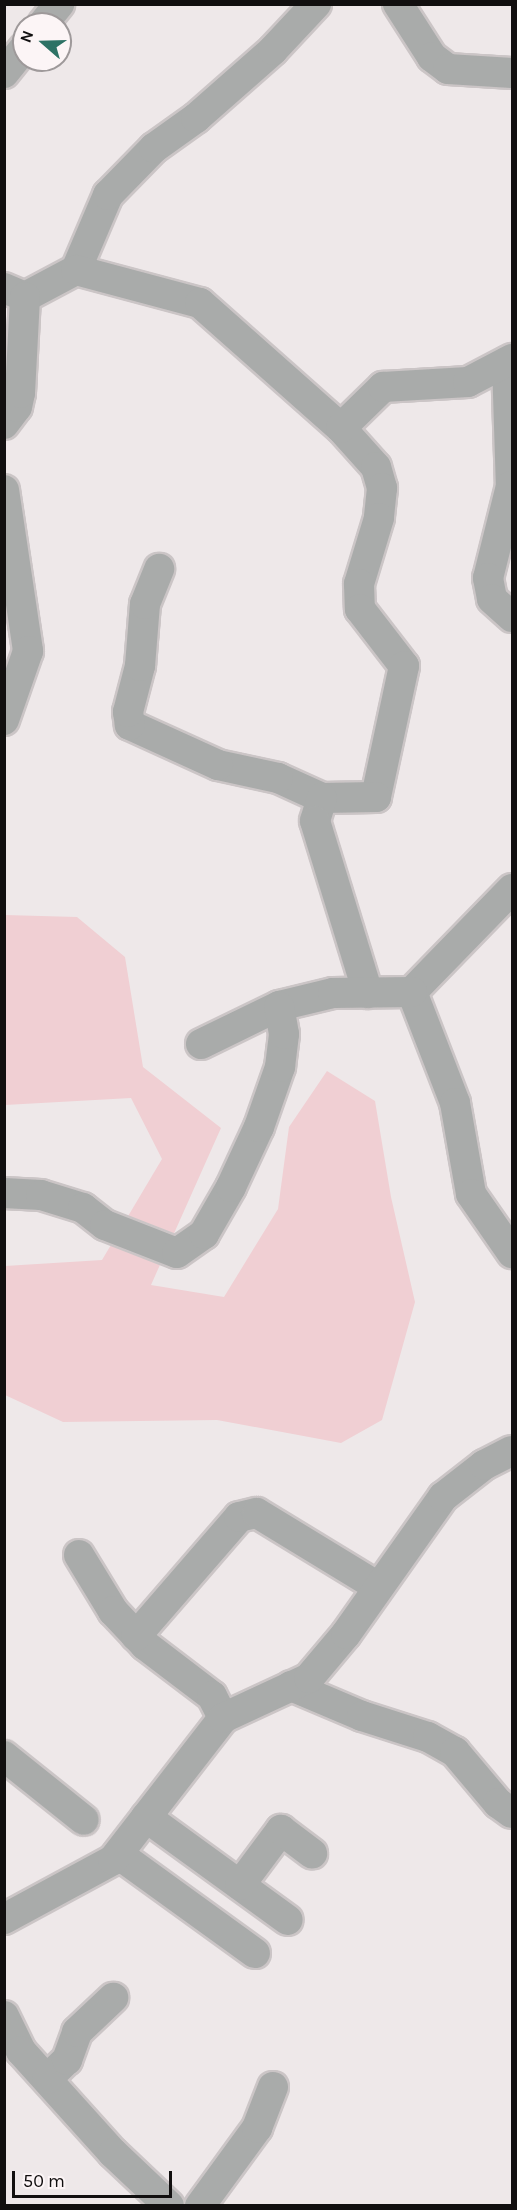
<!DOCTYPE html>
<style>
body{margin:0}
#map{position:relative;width:517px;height:2210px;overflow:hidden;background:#eee8e9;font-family:Karla,sans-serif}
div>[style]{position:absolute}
.green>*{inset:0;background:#f0cfd3}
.roads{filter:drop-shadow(2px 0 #cbc5c6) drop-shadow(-2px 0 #cbc5c6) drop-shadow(0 2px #cbc5c6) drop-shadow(0 -2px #cbc5c6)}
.minor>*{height:30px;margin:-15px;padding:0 15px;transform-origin:15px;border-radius:15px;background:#a9abaa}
span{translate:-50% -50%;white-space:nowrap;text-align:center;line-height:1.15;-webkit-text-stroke:5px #fcf5f6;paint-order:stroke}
.frame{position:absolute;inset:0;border:6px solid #110f0f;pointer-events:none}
.north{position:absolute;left:12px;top:12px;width:60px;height:60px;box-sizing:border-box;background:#fcf5f6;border:2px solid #9e999a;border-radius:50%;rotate:290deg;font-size:16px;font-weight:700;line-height:24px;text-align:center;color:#110f0f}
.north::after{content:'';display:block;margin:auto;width:21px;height:27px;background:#2d7265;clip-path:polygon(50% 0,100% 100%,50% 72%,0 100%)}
.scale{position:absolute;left:12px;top:2171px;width:160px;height:27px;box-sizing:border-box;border:3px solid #110f0f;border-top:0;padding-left:8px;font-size:18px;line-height:21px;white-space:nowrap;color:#110f0f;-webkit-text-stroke:4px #fcf5f6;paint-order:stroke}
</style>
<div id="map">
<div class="green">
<div style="clip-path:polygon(5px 915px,77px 917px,125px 957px,143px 1067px,221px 1128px,151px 1285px,224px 1297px,278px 1209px,289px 1127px,327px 1071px,375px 1101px,391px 1197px,415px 1302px,382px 1420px,341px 1443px,217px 1420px,63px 1422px,5px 1395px,5px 1266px,102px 1260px,162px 1159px,131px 1098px,5px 1105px)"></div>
</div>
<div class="roads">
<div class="minor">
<div style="left:398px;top:4px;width:63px;rotate:57.3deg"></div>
<div style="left:432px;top:57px;width:20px;rotate:37deg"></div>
<div style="left:448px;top:69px;width:64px;rotate:3.6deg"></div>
<div style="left:43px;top:24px;width:26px;rotate:-51deg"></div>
<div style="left:4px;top:73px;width:32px;rotate:-51deg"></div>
<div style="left:76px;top:270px;width:82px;rotate:-66.9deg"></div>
<div style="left:108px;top:195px;width:66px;rotate:-45.6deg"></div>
<div style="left:154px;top:148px;width:52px;rotate:-35.5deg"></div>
<div style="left:196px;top:118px;width:103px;rotate:-41.4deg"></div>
<div style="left:273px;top:50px;width:63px;rotate:-46.9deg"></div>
<div style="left:4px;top:288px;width:23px;rotate:23deg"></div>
<div style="left:25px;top:297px;width:58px;rotate:-27.9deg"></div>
<div style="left:76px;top:270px;width:128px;rotate:14.9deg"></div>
<div style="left:200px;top:303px;width:188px;rotate:41.6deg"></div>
<div style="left:341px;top:428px;width:52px;rotate:48.1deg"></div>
<div style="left:376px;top:467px;width:22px;rotate:74deg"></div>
<div style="left:382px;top:488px;width:30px;rotate:96deg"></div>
<div style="left:379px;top:518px;width:69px;rotate:106.9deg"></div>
<div style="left:359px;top:584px;width:25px;rotate:88deg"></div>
<div style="left:360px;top:609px;width:72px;rotate:52.3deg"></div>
<div style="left:404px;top:666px;width:134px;rotate:102.1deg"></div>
<div style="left:376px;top:797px;width:54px;rotate:178.9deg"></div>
<div style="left:322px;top:798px;width:48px;rotate:-155.6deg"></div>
<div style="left:278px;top:778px;width:61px;rotate:-167.8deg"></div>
<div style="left:218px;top:765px;width:97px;rotate:-155.6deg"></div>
<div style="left:130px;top:725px;width:13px;rotate:-99deg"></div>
<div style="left:128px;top:712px;width:48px;rotate:-75.4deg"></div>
<div style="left:140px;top:666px;width:62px;rotate:-85.4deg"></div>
<div style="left:145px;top:604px;width:38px;rotate:-68deg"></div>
<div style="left:507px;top:362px;width:124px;rotate:88.2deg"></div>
<div style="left:511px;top:486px;width:95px;rotate:104deg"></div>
<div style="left:488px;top:578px;width:21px;rotate:79deg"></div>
<div style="left:492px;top:599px;width:27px;rotate:42deg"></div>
<div style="left:4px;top:424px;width:21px;rotate:-53deg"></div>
<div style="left:17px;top:407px;width:14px;rotate:-78deg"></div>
<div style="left:20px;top:393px;width:96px;rotate:-87deg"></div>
<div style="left:341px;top:428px;width:59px;rotate:-44.3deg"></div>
<div style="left:383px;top:387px;width:85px;rotate:-3.4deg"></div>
<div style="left:468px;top:382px;width:50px;rotate:-27.6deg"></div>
<div style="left:4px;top:490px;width:163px;rotate:81.5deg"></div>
<div style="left:28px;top:651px;width:73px;rotate:109.2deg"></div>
<div style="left:322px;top:798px;width:24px;rotate:107deg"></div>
<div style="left:315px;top:821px;width:180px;rotate:72.9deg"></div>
<div style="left:512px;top:889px;width:144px;rotate:134.2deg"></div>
<div style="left:412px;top:992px;width:119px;rotate:68.8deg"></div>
<div style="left:455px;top:1103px;width:92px;rotate:80deg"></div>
<div style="left:471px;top:1194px;width:72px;rotate:55.2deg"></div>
<div style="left:201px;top:1044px;width:87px;rotate:-26deg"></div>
<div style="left:279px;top:1006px;width:56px;rotate:-13.5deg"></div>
<div style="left:333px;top:993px;width:79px;rotate:-0.7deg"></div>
<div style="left:4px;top:1193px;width:37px;rotate:3deg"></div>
<div style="left:41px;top:1195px;width:44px;rotate:17.2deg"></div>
<div style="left:83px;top:1208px;width:28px;rotate:38deg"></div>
<div style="left:105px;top:1225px;width:77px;rotate:21.3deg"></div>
<div style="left:177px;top:1253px;width:33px;rotate:-35deg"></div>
<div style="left:204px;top:1234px;width:54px;rotate:-60.1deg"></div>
<div style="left:231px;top:1187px;width:66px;rotate:-65deg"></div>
<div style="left:259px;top:1127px;width:64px;rotate:-70.7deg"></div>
<div style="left:280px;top:1067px;width:33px;rotate:-83deg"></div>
<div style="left:284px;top:1034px;width:28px;rotate:-100deg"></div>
<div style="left:79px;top:1555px;width:66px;rotate:58.7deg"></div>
<div style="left:113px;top:1611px;width:47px;rotate:46.7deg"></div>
<div style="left:145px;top:1645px;width:84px;rotate:37.3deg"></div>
<div style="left:212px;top:1696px;width:25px;rotate:63deg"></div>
<div style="left:136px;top:1636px;width:157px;rotate:-49.1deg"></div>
<div style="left:239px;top:1517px;width:18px;rotate:-13deg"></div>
<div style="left:257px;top:1513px;width:142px;rotate:31.4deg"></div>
<div style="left:291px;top:1686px;width:77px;rotate:22.9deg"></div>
<div style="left:362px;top:1716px;width:69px;rotate:17.7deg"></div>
<div style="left:428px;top:1737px;width:31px;rotate:29deg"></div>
<div style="left:455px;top:1752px;width:67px;rotate:49.9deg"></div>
<div style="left:498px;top:1803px;width:17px;rotate:36deg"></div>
<div style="left:4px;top:1756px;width:102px;rotate:38.7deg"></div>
<div style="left:146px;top:1817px;width:175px;rotate:36deg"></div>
<div style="left:118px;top:1854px;width:169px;rotate:35.9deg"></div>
<div style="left:240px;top:1885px;width:69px;rotate:-53.3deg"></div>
<div style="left:281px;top:1830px;width:39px;rotate:37deg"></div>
<div style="left:4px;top:1919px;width:124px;rotate:-28.4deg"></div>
<div style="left:113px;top:1860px;width:180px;rotate:-52.2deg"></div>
<div style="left:223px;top:1718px;width:95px;rotate:-24.9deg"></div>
<div style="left:309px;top:1678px;width:57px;rotate:-49.9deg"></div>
<div style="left:346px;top:1634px;width:168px;rotate:-54.7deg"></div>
<div style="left:443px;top:1497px;width:52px;rotate:-38deg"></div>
<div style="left:484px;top:1465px;width:31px;rotate:-27deg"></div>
<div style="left:4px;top:2016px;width:39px;rotate:64deg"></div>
<div style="left:21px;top:2051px;width:137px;rotate:48deg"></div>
<div style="left:113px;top:2153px;width:77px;rotate:43.4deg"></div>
<div style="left:47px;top:2079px;width:28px;rotate:-44deg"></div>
<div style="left:67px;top:2060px;width:30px;rotate:-70deg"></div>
<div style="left:77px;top:2032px;width:50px;rotate:-43.4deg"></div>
<div style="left:200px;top:2206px;width:97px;rotate:-53.8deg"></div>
<div style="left:257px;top:2128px;width:44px;rotate:-68.7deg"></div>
</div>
</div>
<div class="frame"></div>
<div class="north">N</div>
<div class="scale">50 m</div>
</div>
